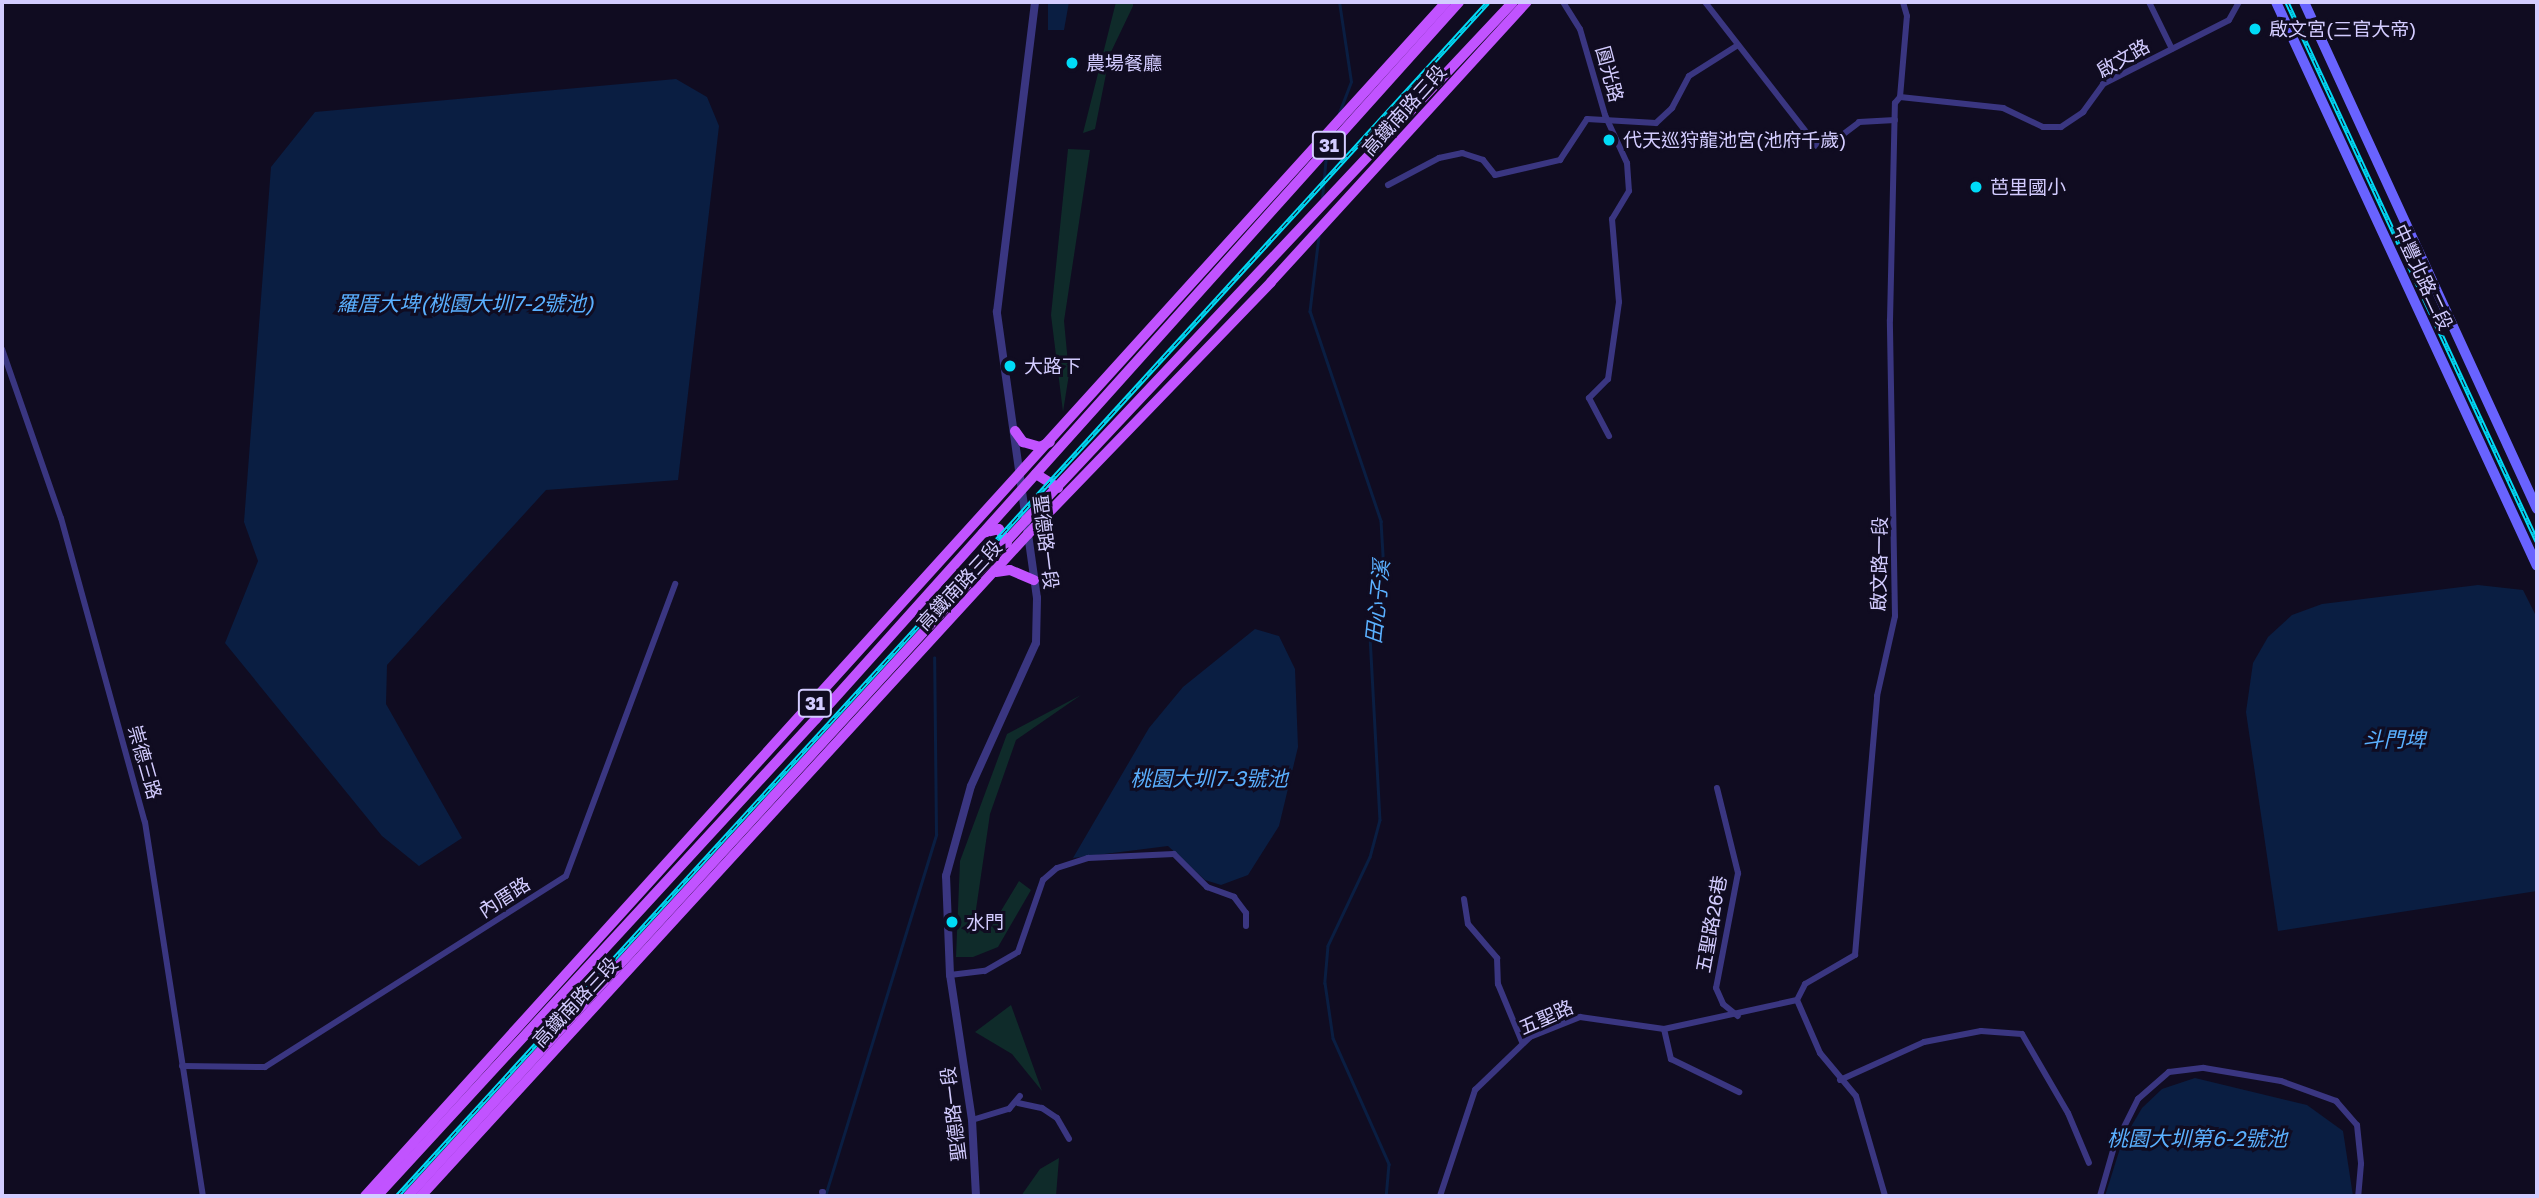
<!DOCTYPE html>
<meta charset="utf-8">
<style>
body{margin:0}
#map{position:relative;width:2539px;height:1198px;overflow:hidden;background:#100c21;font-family:"Golos Text","Noto Sans TC",sans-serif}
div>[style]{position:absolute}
.green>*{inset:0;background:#0f2b2a}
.water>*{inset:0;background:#0a1e42}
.stream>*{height:2.5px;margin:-1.25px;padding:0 1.25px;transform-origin:1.25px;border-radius:1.25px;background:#0a1e42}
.minor-tunnel>*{height:6px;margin-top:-3px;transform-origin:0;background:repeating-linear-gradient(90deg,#2d2942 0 6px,transparent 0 9px)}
.minor>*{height:6px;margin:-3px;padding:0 3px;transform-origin:3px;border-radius:3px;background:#3a3681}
.tertiary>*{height:8px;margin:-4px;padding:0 4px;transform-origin:4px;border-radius:4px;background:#3a3681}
.secondary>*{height:10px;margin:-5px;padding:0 5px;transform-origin:5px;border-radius:5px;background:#6963ff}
.primary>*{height:10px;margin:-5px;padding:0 5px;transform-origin:5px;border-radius:5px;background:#c153ff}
.rail>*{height:5px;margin-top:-2.5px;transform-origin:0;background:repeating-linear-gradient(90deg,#100c21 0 8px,#00dbf7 0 16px);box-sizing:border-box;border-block:2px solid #00dbf7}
.dots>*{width:19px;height:19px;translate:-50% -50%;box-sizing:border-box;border:4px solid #100c21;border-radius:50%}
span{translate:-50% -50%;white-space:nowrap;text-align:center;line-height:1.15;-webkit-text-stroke:6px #100c21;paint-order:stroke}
.shield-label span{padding:2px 5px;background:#100c21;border:2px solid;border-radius:5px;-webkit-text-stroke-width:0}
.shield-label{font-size:18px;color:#d3ccff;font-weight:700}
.poi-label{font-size:19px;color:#d3ccff}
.left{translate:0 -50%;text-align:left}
.street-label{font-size:19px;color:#d3ccff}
.water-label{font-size:21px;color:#5ab0ff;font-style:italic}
.frame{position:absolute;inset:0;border:4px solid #d3ccff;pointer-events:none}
</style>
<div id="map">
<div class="green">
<div style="clip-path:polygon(1116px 2px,1133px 2px,1133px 6px,1110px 54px,1095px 129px,1083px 133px)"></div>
<div style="clip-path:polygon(1068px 149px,1090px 150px,1064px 321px,1069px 374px,1063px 412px,1051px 315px)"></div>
<div style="clip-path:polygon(1081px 695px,1016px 740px,990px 814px,973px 930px,990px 929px,1019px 881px,1031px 890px,998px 947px,973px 957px,956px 957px,960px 861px,1007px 734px)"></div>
<div style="clip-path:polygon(1011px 1005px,1042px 1091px,1012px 1054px,975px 1032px)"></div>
<div style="clip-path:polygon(1059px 1158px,1056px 1196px,1021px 1196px,1040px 1169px)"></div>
</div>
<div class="water">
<div style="clip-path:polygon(1048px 2px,1069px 2px,1064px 30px,1048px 30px)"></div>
<div style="clip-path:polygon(676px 79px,707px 97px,719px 126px,678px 480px,546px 490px,387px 665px,386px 704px,462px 838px,419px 866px,382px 836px,225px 643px,258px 561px,244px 522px,271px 167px,315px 112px)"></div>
<div style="clip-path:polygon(2478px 585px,2523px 590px,2537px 618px,2537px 891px,2278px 931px,2246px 712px,2253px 663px,2268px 637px,2292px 615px,2322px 604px)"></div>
<div style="clip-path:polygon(1255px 629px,1279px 636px,1295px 669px,1298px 747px,1279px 826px,1248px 875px,1221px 885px,1205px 880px,1168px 846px,1073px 858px,1149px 728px,1183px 687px)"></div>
<div style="clip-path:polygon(2195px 1078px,2307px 1105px,2343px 1131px,2353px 1196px,2105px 1196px,2122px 1142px,2142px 1108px,2162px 1089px)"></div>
</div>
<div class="stream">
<div style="left:1339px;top:113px;width:33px;rotate:-69deg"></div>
<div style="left:1351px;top:82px;width:81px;rotate:-98.5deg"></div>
<div style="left:1322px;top:198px;width:42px;rotate:-84.6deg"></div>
<div style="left:1319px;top:236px;width:76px;rotate:96.8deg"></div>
<div style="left:1310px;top:311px;width:222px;rotate:71.3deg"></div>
<div style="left:1381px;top:521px;width:50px;rotate:86.6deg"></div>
<div style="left:1384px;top:571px;width:66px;rotate:102.2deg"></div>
<div style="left:1370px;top:636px;width:184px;rotate:86.9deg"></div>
<div style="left:1380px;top:820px;width:38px;rotate:105deg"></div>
<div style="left:1370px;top:857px;width:98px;rotate:115.3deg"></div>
<div style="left:1328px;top:946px;width:37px;rotate:95deg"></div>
<div style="left:1325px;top:983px;width:56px;rotate:81.7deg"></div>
<div style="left:1333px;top:1038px;width:138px;rotate:66deg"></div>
<div style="left:1389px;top:1164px;width:32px;rotate:95deg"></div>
<div style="left:825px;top:1196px;width:378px;rotate:-72.9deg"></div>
<div style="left:936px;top:835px;width:177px;rotate:-90.6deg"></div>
</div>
<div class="minor-tunnel">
<div style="left:599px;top:956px;width:25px;rotate:76deg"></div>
</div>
<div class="minor">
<div style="left:1563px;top:2px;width:32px;rotate:58deg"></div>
<div style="left:1580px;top:29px;width:90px;rotate:73.8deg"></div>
<div style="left:1605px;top:115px;width:53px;rotate:65.4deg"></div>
<div style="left:1627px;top:163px;width:28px;rotate:86deg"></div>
<div style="left:1629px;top:191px;width:33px;rotate:121deg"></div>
<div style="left:1612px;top:219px;width:83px;rotate:85.2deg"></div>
<div style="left:1619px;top:302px;width:78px;rotate:98.1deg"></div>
<div style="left:1608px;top:379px;width:27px;rotate:135deg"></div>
<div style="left:1589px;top:398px;width:43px;rotate:62.2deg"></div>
<div style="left:1705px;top:2px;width:182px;rotate:52.1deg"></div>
<div style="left:1817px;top:146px;width:12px;rotate:-5deg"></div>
<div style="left:1829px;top:145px;width:38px;rotate:-37deg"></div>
<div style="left:1859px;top:122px;width:36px;rotate:-3deg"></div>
<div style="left:2149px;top:2px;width:52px;rotate:63.9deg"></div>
<div style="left:1900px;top:97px;width:104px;rotate:6.1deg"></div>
<div style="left:2003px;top:108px;width:44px;rotate:25.4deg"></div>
<div style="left:2043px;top:127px;width:18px"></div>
<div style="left:2061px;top:127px;width:27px;rotate:-34deg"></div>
<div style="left:2083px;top:112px;width:34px;rotate:-54deg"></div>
<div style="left:2103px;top:84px;width:141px;rotate:-26.9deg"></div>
<div style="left:2229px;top:20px;width:21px;rotate:-61deg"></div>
<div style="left:1388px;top:185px;width:58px;rotate:-27.9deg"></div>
<div style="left:1439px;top:158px;width:24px;rotate:-12deg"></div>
<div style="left:1462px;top:153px;width:22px;rotate:18deg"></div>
<div style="left:1483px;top:160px;width:19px;rotate:51deg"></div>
<div style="left:1495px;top:175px;width:67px;rotate:-13deg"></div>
<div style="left:1560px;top:160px;width:49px;rotate:-56.6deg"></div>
<div style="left:1587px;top:119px;width:69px;rotate:3.3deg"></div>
<div style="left:1656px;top:123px;width:22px;rotate:-43deg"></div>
<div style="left:1672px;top:108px;width:36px;rotate:-62deg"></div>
<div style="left:1689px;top:76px;width:58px;rotate:-32.3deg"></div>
<div style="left:2px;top:349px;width:179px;rotate:70.8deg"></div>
<div style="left:61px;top:518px;width:315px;rotate:74.6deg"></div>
<div style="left:145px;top:822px;width:378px;rotate:81.2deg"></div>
<div style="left:1717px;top:788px;width:88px;rotate:76.1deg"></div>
<div style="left:1738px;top:873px;width:117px;rotate:100.8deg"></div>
<div style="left:1716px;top:988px;width:17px;rotate:66deg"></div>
<div style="left:1723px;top:1004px;width:19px;rotate:39deg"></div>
<div style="left:1464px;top:899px;width:25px;rotate:81deg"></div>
<div style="left:1468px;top:924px;width:45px;rotate:49.5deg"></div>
<div style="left:1497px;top:958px;width:26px;rotate:88deg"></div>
<div style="left:1498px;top:984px;width:63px;rotate:67.5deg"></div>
<div style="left:950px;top:975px;width:35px;rotate:-7deg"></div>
<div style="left:985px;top:971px;width:38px;rotate:-30deg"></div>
<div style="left:1018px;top:952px;width:76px;rotate:-70.9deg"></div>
<div style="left:1043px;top:880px;width:18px;rotate:-41deg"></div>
<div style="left:1057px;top:868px;width:33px;rotate:-18deg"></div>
<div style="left:1088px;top:858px;width:86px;rotate:-2.7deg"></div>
<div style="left:1174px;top:854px;width:47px;rotate:45deg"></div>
<div style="left:1207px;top:887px;width:29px;rotate:20deg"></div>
<div style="left:1234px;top:897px;width:20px;rotate:53deg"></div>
<div style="left:1246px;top:913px;width:13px;rotate:90deg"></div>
<div style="left:1797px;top:1000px;width:18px;rotate:-63deg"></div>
<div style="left:1805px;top:984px;width:58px;rotate:-30.1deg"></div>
<div style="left:1855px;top:955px;width:260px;rotate:-85.1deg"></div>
<div style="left:1877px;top:696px;width:82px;rotate:-77.3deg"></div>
<div style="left:1895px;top:616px;width:296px;rotate:-91deg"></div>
<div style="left:1890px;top:320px;width:217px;rotate:-88.7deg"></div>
<div style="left:1895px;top:103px;width:8px;rotate:-50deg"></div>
<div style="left:1900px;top:97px;width:81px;rotate:-85.1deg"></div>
<div style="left:1907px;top:16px;width:15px;rotate:-106deg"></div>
<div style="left:1797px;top:1000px;width:58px;rotate:66.5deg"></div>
<div style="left:1820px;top:1053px;width:56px;rotate:50.1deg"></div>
<div style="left:1856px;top:1096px;width:104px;rotate:73.8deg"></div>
<div style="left:1664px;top:1029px;width:31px;rotate:77deg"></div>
<div style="left:1671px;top:1059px;width:76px;rotate:25.9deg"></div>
<div style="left:182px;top:1066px;width:83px;rotate:0.7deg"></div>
<div style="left:265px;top:1067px;width:356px;rotate:-32.4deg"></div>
<div style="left:566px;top:876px;width:312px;rotate:-69.5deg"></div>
<div style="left:1840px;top:1080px;width:92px;rotate:-24.3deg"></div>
<div style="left:1924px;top:1042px;width:58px;rotate:-10.9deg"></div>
<div style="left:1981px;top:1031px;width:41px;rotate:4.2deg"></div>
<div style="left:2022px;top:1034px;width:91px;rotate:59.8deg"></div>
<div style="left:2068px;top:1113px;width:54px;rotate:67.2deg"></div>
<div style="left:1018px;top:1103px;width:25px;rotate:12deg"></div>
<div style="left:1042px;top:1108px;width:18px;rotate:34deg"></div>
<div style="left:1057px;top:1118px;width:24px;rotate:60deg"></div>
<div style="left:972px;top:1120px;width:39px;rotate:-17deg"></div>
<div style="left:1009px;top:1109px;width:17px;rotate:-50deg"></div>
<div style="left:822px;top:1192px;width:1px"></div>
<div style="left:1440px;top:1196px;width:112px;rotate:-71.7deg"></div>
<div style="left:1475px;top:1090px;width:76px;rotate:-43.9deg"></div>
<div style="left:1530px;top:1037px;width:54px;rotate:-21.8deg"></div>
<div style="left:1580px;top:1017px;width:85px;rotate:8.1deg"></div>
<div style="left:1664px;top:1029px;width:136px;rotate:-12.3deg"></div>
<div style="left:2100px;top:1196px;width:51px;rotate:-74.1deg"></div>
<div style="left:2114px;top:1147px;width:54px;rotate:-63.4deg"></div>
<div style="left:2138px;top:1099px;width:41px;rotate:-41.1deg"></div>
<div style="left:2169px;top:1072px;width:35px;rotate:-7deg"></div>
<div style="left:2204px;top:1068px;width:78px;rotate:9.6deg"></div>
<div style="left:2281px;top:1081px;width:59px;rotate:20deg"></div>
<div style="left:2336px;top:1101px;width:32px;rotate:49deg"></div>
<div style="left:2357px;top:1125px;width:39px;rotate:84deg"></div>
<div style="left:2361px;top:1164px;width:32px;rotate:95deg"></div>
</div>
<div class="tertiary">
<div style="left:976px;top:1196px;width:76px;rotate:-93deg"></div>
<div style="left:972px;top:1120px;width:147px;rotate:-98.6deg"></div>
<div style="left:950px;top:975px;width:99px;rotate:-92.3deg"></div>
<div style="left:946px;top:876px;width:93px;rotate:-74.5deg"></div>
<div style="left:971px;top:786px;width:157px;rotate:-65.6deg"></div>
<div style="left:1036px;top:643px;width:45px;rotate:-88.7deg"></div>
<div style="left:1037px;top:598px;width:289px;rotate:-98deg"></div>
<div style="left:997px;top:312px;width:312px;rotate:-83deg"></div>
</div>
<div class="secondary">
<div style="left:2276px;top:2px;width:621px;rotate:65.17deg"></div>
<div style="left:2304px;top:2px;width:558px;rotate:65.32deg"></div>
</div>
<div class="primary">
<div style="left:1015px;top:431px;width:14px;rotate:54deg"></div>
<div style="left:1023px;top:442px;width:18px;rotate:16deg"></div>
<div style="left:1040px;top:447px;width:11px;rotate:-27deg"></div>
<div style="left:1036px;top:474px;width:26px;rotate:32deg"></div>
<div style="left:983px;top:533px;width:16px;rotate:-14deg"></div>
<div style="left:999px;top:529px;width:16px;rotate:60deg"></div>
<div style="left:996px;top:572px;width:14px;rotate:-8deg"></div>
<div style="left:1010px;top:570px;width:26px;rotate:23deg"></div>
<div style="left:365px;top:1196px;width:1611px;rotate:-47.84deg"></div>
<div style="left:377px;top:1196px;width:648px;rotate:-47.38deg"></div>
<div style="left:816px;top:719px;width:963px;rotate:-48.11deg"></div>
<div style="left:408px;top:1196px;width:916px;rotate:-47.57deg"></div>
<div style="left:1026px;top:520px;width:711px;rotate:-46.77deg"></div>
<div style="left:421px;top:1196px;width:898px;rotate:-47.48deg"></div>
<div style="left:1028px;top:534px;width:350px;rotate:-46deg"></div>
<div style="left:1271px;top:282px;width:379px;rotate:-47.6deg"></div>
</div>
<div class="rail">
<div style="left:2287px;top:2px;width:594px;rotate:65.12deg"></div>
<div style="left:397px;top:1196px;width:1617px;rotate:-47.58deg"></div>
</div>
<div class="dots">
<div style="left:2255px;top:29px;background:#00dbf7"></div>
<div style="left:1072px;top:63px;background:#00dbf7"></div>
<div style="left:1609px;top:140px;background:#00dbf7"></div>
<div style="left:1976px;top:187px;background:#00dbf7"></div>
<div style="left:1010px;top:366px;background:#00dbf7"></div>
<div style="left:952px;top:922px;background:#00dbf7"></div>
</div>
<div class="shield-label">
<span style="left:1329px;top:145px">31</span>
<span style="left:815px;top:703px">31</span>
</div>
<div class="poi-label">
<span class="left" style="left:2269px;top:29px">啟文宮(三官大帝)</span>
<span class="left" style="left:1086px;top:63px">農場餐廳</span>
<span class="left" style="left:1623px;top:140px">代天巡狩龍池宮(池府千歲)</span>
<span class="left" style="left:1990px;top:187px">芭里國小</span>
<span class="left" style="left:1024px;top:366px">大路下</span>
<span class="left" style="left:966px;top:922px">水門</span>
</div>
<div class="street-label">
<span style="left:2123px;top:58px;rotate:-30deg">啟文路</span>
<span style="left:1610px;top:74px;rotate:75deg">圓光路</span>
<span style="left:1404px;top:110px;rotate:-48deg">高鐵南路三段</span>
<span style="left:2423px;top:277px;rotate:65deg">中豐北路二段</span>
<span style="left:1046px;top:542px;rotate:83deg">聖德路一段</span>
<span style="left:1879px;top:564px;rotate:-89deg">啟文路一段</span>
<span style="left:959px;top:585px;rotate:-47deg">高鐵南路三段</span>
<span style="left:145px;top:762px;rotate:74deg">崇德三路</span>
<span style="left:504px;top:897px;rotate:-33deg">內厝路</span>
<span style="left:1711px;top:924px;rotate:-80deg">五聖路26巷</span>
<span style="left:575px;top:1002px;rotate:-47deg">高鐵南路三段</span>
<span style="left:1546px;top:1017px;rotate:-24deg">五聖路</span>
<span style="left:953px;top:1114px;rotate:-97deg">聖德路一段</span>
</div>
<div class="water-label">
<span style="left:465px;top:303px">羅厝大埤(桃園大圳7-2號池)</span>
<span style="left:1377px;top:602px;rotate:-84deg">田心子溪</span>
<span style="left:2394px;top:739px">斗門埤</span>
<span style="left:1209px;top:778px">桃園大圳7-3號池</span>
<span style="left:2197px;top:1138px">桃園大圳第6-2號池</span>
</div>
<div class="frame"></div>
</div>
